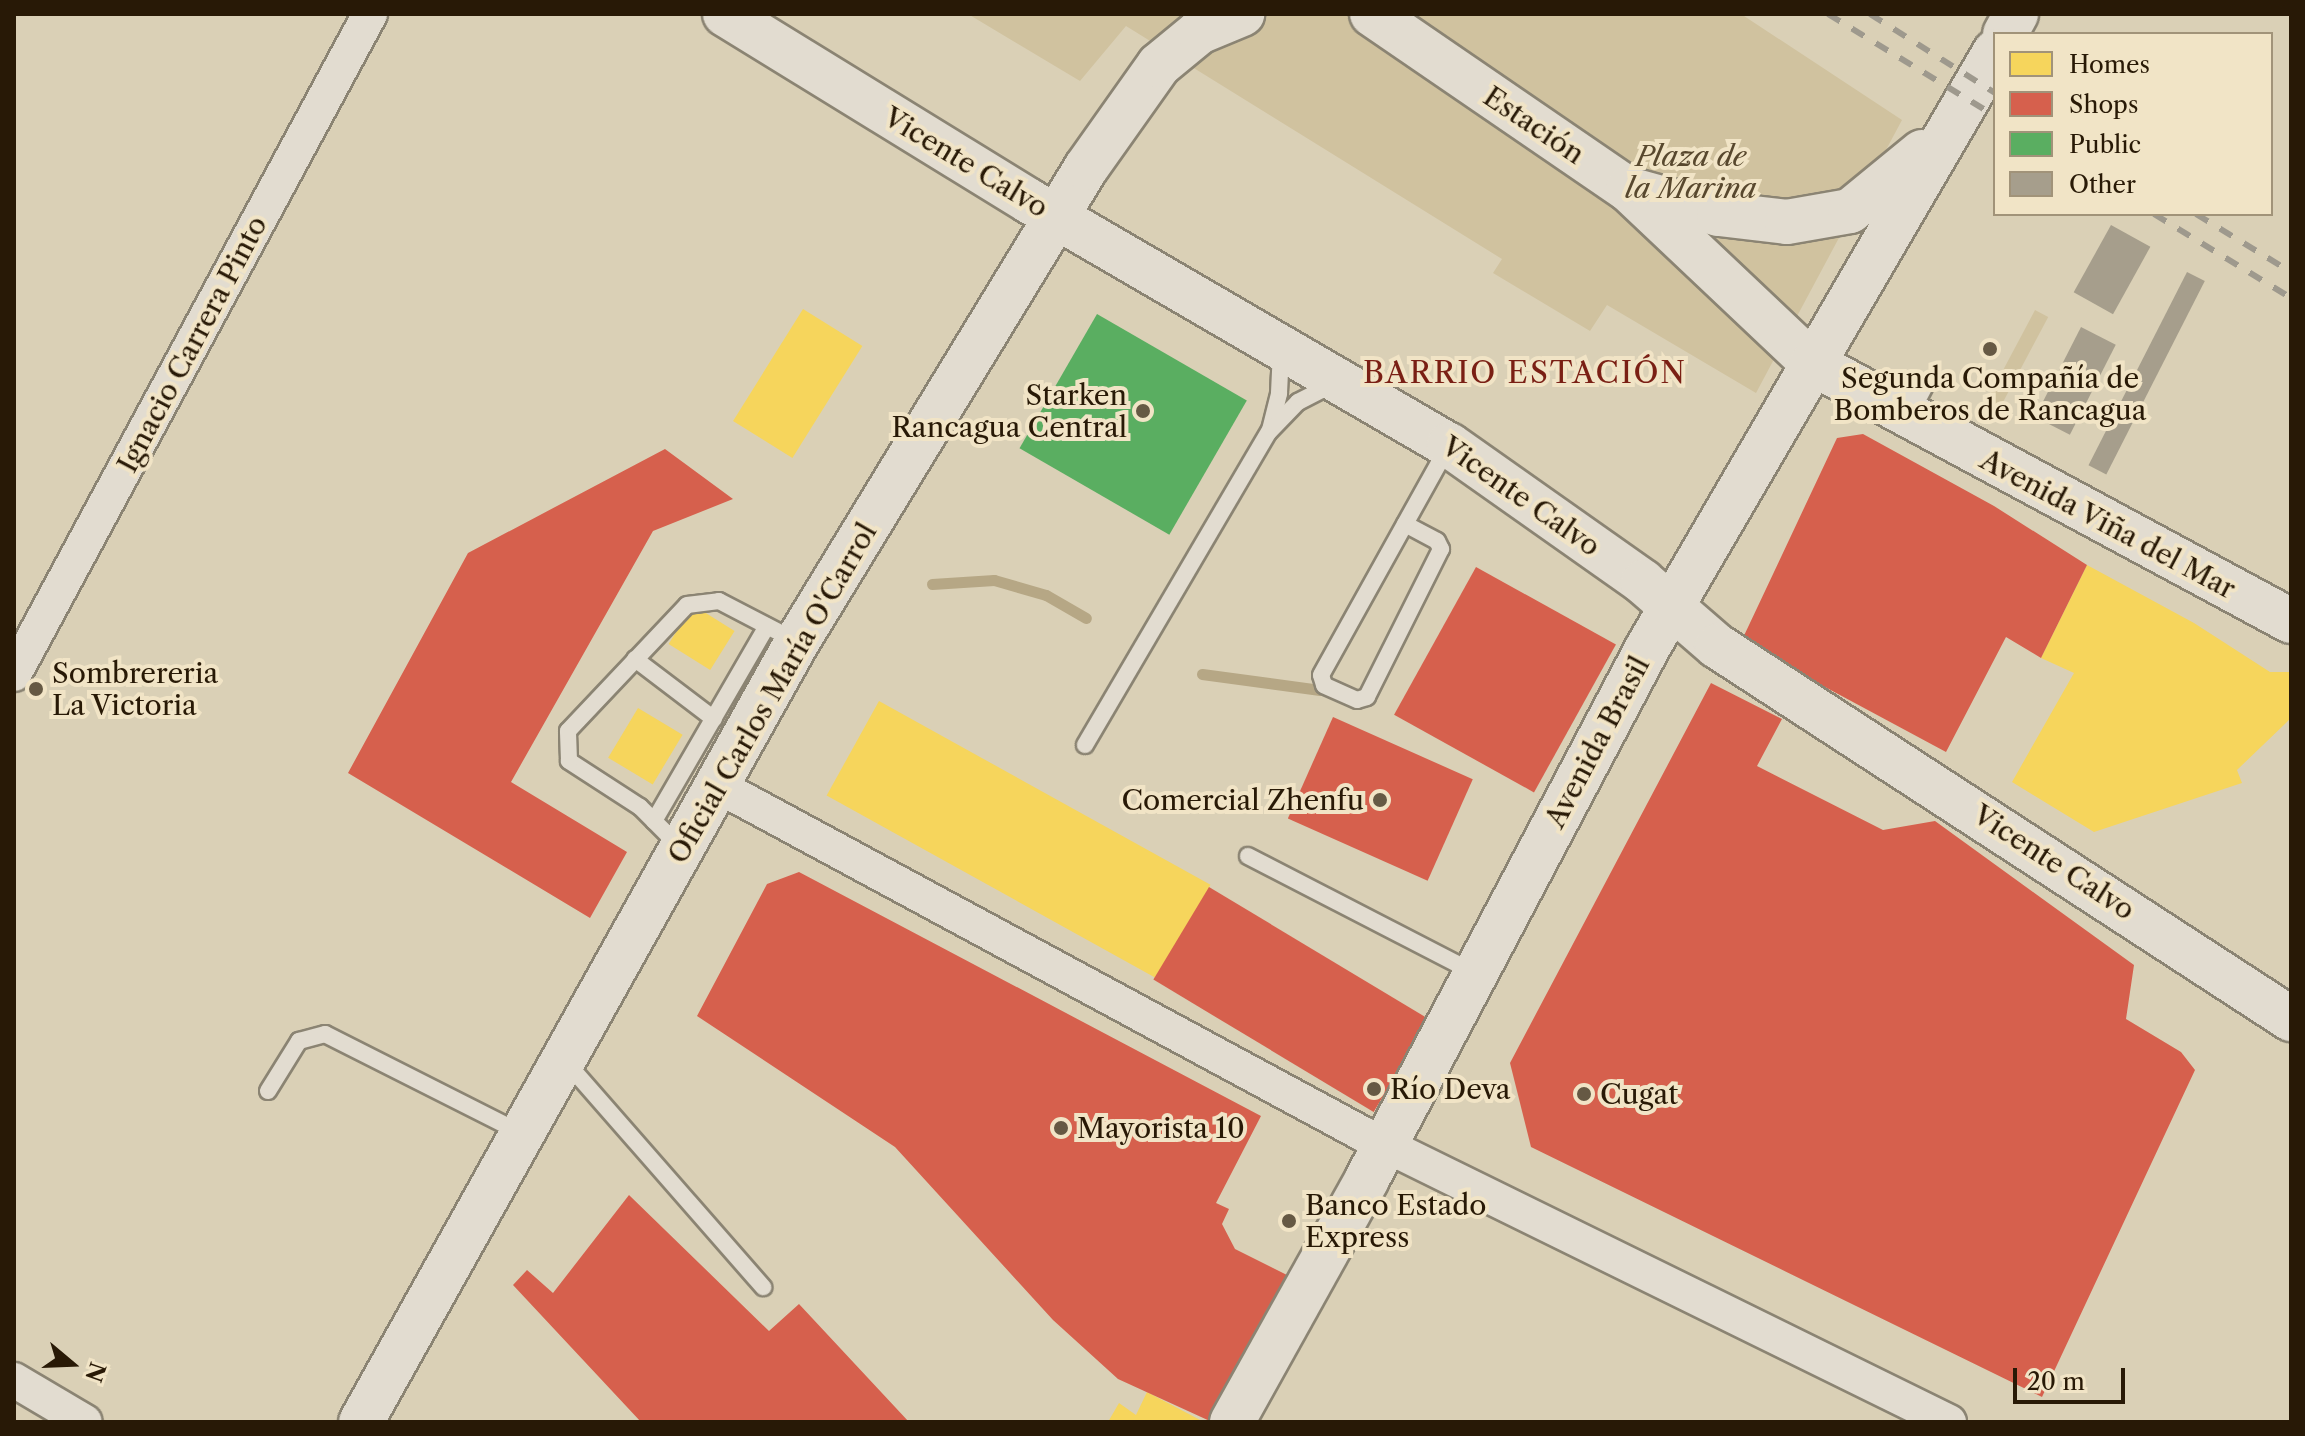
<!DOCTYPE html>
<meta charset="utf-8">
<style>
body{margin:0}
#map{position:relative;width:2305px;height:1436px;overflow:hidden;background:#dad0b6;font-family:"Libre Caslon Text",serif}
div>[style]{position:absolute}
.green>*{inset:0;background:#d0c29f;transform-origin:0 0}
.homes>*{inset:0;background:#f6d55c;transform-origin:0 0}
.shops>*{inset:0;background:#d6604d;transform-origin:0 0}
.public>*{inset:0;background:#5aae61;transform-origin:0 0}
.stream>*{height:11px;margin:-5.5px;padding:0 5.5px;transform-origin:5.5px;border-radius:5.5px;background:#b6a785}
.building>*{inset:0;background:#a69e8c;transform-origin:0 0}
.roads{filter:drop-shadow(2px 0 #8b8473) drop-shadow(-2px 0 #8b8473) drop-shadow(0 2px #8b8473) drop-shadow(0 -2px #8b8473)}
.lane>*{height:16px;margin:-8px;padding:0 8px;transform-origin:8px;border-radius:8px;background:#e2dcd0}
.street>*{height:34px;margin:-17px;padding:0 17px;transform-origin:17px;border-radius:17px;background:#e2dcd0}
.secondary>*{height:44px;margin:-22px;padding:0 22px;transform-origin:22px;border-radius:22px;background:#e2dcd0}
.rail>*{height:6px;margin-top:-3px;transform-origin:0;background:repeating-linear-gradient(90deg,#9e998d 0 14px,transparent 0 28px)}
.dots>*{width:22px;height:22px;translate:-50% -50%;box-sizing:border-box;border:4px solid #f1e4c6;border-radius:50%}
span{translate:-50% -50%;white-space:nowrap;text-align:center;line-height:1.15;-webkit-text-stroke:8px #f1e4c6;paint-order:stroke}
.street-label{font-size:28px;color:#281906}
.park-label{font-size:28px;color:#58482e;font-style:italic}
.poi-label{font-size:28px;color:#281906}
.right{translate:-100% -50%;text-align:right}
.left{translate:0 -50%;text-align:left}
.neighbourhood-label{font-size:30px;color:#7a1f14;letter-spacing:2px}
.frame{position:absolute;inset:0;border:16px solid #281906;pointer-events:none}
.legend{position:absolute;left:1993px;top:32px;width:280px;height:184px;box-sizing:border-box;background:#f1e4c6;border:2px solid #a19379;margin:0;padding:10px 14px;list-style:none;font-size:24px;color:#281906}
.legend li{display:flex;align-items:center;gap:16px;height:40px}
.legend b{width:40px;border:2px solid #a19379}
.north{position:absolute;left:32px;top:1324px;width:80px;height:80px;-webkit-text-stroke:6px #f1e4c6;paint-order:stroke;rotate:109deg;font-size:22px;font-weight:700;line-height:32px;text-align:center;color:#281906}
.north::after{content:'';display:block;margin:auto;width:28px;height:36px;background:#281906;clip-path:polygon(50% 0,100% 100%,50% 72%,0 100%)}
.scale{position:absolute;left:2013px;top:1368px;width:112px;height:36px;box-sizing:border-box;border:4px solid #281906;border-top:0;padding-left:10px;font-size:24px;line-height:28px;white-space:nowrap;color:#281906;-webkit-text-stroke:6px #f1e4c6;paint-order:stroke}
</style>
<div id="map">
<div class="green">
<div style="clip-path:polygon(968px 14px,1741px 14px,1902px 120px,1756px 393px,1607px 305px,1590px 331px,1493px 273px,1502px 259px,1126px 26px,1080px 81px)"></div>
<div style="left:2035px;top:310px;width:15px;height:120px;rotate:28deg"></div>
</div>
<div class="homes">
<div style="left:803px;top:309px;width:70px;height:132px;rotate:32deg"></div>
<div style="clip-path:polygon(2087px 565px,2194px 623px,2270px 672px,2291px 672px,2291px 718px,2237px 770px,2242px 783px,2094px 832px,2012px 782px,2074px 673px,2041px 658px)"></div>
<div style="left:693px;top:605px;width:49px;height:46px;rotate:32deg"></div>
<div style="left:879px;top:701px;width:379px;height:108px;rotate:29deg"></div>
<div style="left:638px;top:708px;width:52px;height:58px;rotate:31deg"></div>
<div style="clip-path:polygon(1147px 1392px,1204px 1422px,1108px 1422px,1119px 1403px,1136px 1415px)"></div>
</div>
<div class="shops">
<div style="clip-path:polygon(1863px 434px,1994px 506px,2087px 565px,2041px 658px,2006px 637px,1946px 752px,1741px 642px,1837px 438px)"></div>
<div style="clip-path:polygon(665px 449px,733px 499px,653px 531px,511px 782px,627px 852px,590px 918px,348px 773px,468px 553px)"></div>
<div style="left:1476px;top:567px;width:160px;height:169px;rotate:29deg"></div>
<div style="clip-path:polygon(1711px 683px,1782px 719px,1757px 766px,1883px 830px,1935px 821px,2134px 965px,2126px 1019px,2181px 1052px,2195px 1070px,2042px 1397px,1531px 1147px,1510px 1063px)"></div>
<div style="left:1333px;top:717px;width:153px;height:111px;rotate:24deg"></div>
<div style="clip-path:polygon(799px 872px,1261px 1116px,1216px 1203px,1229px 1209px,1222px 1224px,1235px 1249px,1291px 1277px,1212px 1422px,1118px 1379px,1053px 1320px,895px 1147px,697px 1016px,767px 884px)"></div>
<div style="left:1209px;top:887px;width:257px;height:108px;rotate:31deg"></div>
<div style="clip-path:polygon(629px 1195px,769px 1331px,799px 1304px,909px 1422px,641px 1422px,513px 1285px,527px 1270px,553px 1293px)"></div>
</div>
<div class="public">
<div style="left:1097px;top:314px;width:173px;height:155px;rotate:30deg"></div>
</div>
<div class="stream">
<div style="left:932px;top:584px;width:62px;rotate:-3.7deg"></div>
<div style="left:994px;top:580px;width:54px;rotate:16.1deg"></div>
<div style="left:1046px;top:595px;width:46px;rotate:29.9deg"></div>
<div style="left:1202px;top:674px;width:119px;rotate:7.7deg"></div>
</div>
<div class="building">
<div style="left:2111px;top:225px;width:45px;height:77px;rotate:29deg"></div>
<div style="left:2187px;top:272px;width:20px;height:217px;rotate:27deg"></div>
<div style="left:2081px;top:327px;width:39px;height:101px;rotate:27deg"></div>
</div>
<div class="roads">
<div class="lane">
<div style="left:1910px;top:414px;width:30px;rotate:-62deg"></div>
<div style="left:1270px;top:430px;width:38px;rotate:-76deg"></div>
<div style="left:1279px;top:393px;width:42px;rotate:-87.3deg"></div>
<div style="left:1405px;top:524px;width:36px;rotate:28deg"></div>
<div style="left:1437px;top:541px;width:9px;rotate:63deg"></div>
<div style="left:1441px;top:549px;width:165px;rotate:116.6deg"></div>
<div style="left:1367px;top:697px;width:10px;rotate:163deg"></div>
<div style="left:1357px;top:700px;width:36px;rotate:-156deg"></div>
<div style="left:1324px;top:685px;width:10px;rotate:-107deg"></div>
<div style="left:1321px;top:675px;width:261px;rotate:-60.9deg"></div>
<div style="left:635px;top:659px;width:99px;rotate:37.2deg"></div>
<div style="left:1085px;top:745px;width:363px;rotate:-59.6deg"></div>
<div style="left:1269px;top:432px;width:42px;rotate:-46deg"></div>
<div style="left:1298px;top:402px;width:37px;rotate:-27deg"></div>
<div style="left:654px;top:821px;width:225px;rotate:-59.9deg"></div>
<div style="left:680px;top:847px;width:57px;rotate:-135deg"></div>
<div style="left:640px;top:807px;width:85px;rotate:-147.1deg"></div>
<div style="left:569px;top:761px;width:30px;rotate:-92deg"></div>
<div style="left:568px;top:731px;width:173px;rotate:-46.6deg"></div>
<div style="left:687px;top:605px;width:32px;rotate:-7deg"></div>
<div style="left:719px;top:601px;width:87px;rotate:27.5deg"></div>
<div style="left:1248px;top:856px;width:253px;rotate:27.3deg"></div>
<div style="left:567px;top:1063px;width:298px;rotate:48.8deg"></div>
<div style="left:268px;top:1091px;width:59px;rotate:-58.2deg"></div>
<div style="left:299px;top:1041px;width:27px;rotate:-15deg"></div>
<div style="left:325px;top:1034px;width:220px;rotate:26.8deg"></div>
</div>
<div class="street">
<div style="left:14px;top:674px;width:750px;rotate:-61.66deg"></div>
<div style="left:718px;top:786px;width:733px;rotate:28.35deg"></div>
<div style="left:1363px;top:1134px;width:653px;rotate:26.17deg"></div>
<div style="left:14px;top:1380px;width:82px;rotate:30.6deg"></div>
</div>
<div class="secondary">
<div style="left:725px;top:14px;width:357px;rotate:31.6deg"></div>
<div style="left:1029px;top:201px;width:486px;rotate:30.2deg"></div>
<div style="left:1449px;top:445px;width:237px;rotate:35.2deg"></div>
<div style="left:1643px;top:582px;width:98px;rotate:40.9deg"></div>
<div style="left:1717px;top:646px;width:685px;rotate:33.02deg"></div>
<div style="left:1372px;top:14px;width:310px;rotate:34.4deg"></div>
<div style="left:1628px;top:189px;width:94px;rotate:15.4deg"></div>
<div style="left:1719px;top:214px;width:68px;rotate:6.7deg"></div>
<div style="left:1787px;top:222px;width:64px;rotate:-9.9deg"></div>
<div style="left:1850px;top:211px;width:93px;rotate:-39.3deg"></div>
<div style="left:2005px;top:34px;width:23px;rotate:-61deg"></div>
<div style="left:1628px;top:189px;width:253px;rotate:43.4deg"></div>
<div style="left:1812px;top:363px;width:544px;rotate:28.31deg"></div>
<div style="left:361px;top:1422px;width:894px;rotate:-60.8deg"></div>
<div style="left:797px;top:642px;width:555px;rotate:-58.63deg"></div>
<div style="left:1086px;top:168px;width:126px;rotate:-54.7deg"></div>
<div style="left:1159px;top:65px;width:52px;rotate:-39.5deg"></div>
<div style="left:1199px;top:32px;width:47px;rotate:-22.7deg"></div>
<div style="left:1232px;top:1422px;width:278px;rotate:-60.9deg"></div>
<div style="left:1367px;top:1179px;width:602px;rotate:-62.16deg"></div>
<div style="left:1648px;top:647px;width:689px;rotate:-59.75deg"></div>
</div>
</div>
<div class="rail">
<div style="left:1828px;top:14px;width:196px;rotate:31.4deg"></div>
<div style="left:1870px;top:14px;width:148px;rotate:32.3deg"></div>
<div style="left:2154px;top:214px;width:161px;rotate:31.5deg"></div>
<div style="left:2196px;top:214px;width:111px;rotate:31.4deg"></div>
</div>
<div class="dots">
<div style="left:1990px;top:349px;background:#665944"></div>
<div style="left:1143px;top:411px;background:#665944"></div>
<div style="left:36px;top:689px;background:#665944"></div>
<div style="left:1380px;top:800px;background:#665944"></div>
<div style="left:1374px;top:1089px;background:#665944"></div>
<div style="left:1584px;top:1094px;background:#665944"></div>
<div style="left:1061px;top:1128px;background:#665944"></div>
<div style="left:1289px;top:1221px;background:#665944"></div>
</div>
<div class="street-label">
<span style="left:1534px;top:125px;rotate:34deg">Estación</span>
<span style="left:966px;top:162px;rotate:31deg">Vicente Calvo</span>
<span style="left:192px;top:344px;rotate:-62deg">Ignacio Carrera Pinto</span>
<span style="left:1521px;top:496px;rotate:35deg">Vicente Calvo</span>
<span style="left:2108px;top:524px;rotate:28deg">Avenida Viña del Mar</span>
<span style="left:772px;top:693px;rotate:-60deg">Oficial Carlos María O'Carrol</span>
<span style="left:1597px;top:742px;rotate:-62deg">Avenida Brasil</span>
<span style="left:2054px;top:862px;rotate:33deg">Vicente Calvo</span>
</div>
<div class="park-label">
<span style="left:1691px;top:172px">Plaza de<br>la Marina</span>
</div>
<div class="poi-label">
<span style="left:1990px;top:394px">Segunda Compañía de<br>Bomberos de Rancagua</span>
<span class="right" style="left:1127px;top:411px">Starken<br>Rancagua Central</span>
<span class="left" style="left:52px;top:689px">Sombrereria<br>La Victoria</span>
<span class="right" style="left:1364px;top:800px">Comercial Zhenfu</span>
<span class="left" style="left:1390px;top:1089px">Río Deva</span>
<span class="left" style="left:1600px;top:1094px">Cugat</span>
<span class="left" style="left:1077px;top:1128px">Mayorista 10</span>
<span class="left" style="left:1305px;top:1221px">Banco Estado<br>Express</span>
</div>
<div class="neighbourhood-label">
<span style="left:1525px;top:373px">BARRIO ESTACIÓN</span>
</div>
<div class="frame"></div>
<ul class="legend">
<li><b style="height:22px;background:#f6d55c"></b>Homes</li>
<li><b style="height:22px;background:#d6604d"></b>Shops</li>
<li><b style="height:22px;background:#5aae61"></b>Public</li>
<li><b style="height:22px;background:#a69e8c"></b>Other</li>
</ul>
<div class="north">N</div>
<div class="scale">20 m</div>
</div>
